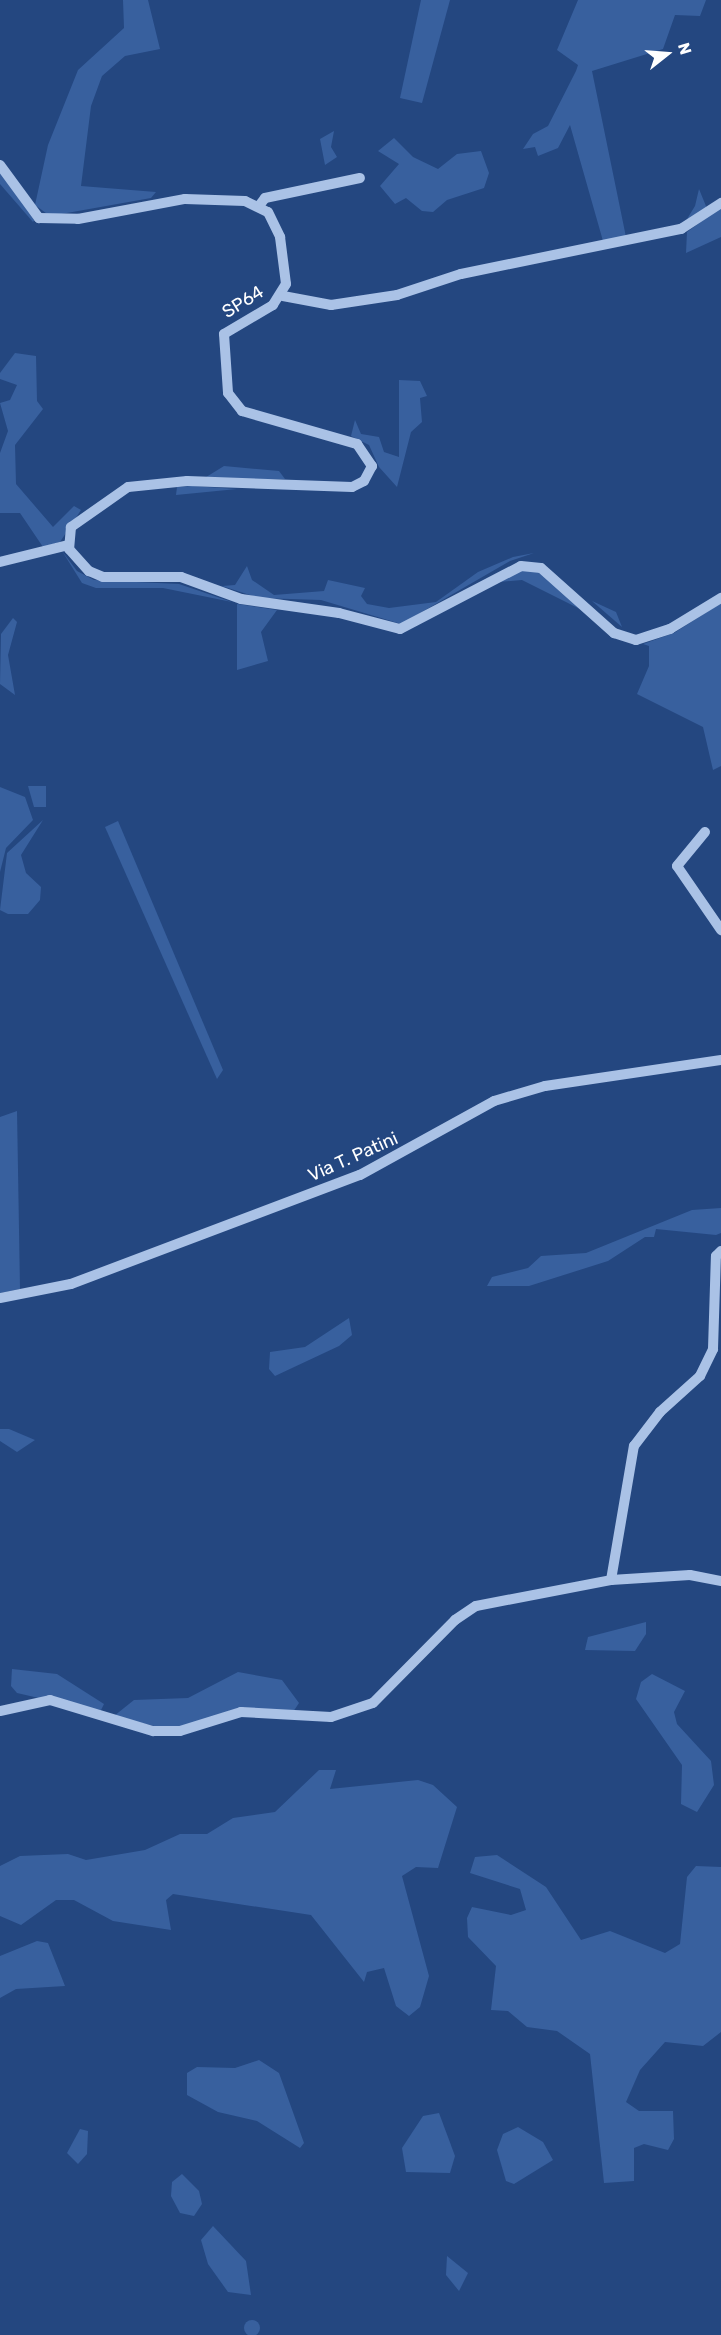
<!DOCTYPE html>
<style>
body{margin:0}
#map{position:relative;width:721px;height:2335px;overflow:hidden;background:#244780;font-family:Rubik,sans-serif}
div>[style]{position:absolute}
.green>*{inset:0;background:#38609e}
.round{border-radius:50%}
.minor>*{height:10px;margin:-5px;padding:0 5px;transform-origin:5px;border-radius:5px;background:#aac2e6}
span{translate:-50% -50%;white-space:nowrap;text-align:center;line-height:1.15;-webkit-text-stroke:4.5px #244780;paint-order:stroke}
.street-label{font-size:18px;color:#fff}
.north{position:absolute;left:637px;top:24px;width:60px;height:60px;-webkit-text-stroke:4px #244780;paint-order:stroke;rotate:73deg;font-size:16px;font-weight:700;line-height:24px;text-align:center;color:#fff}
.north::after{content:'';display:block;margin:auto;width:21px;height:27px;background:#fff;clip-path:polygon(50% 0,100% 100%,50% 72%,0 100%)}
</style>
<div id="map">
<div class="green">
<div style="clip-path:polygon(123px 0,148px 0,160px 49px,125px 56px,102px 76px,91px 106px,81px 186px,156px 192px,151px 198px,50px 216px,35px 205px,48px 145px,78px 70px,124px 28px)"></div>
<div style="clip-path:polygon(421px 0,450px 0,422px 103px,400px 98px)"></div>
<div style="clip-path:polygon(578px 0,706px 0,700px 16px,675px 15px,663px 49px,592px 71px,626px 237px,603px 241px,570px 125px,558px 148px,538px 156px,535px 147px,523px 149px,533px 134px,548px 126px,576px 71px,578px 65px,557px 50px)"></div>
<div style="clip-path:polygon(334px 131px,331px 147px,337px 157px,325px 165px,320px 139px)"></div>
<div style="clip-path:polygon(394px 138px,413px 157px,438px 169px,457px 154px,481px 151px,489px 173px,484px 188px,447px 200px,433px 212px,422px 211px,406px 198px,395px 204px,380px 186px,399px 164px,378px 151px)"></div>
<div style="clip-path:polygon(0 168px,35px 219px,33px 222px,0 184px)"></div>
<div style="clip-path:polygon(699px 189px,708px 211px,687px 219px,695px 206px)"></div>
<div style="clip-path:polygon(721px 207px,721px 237px,686px 253px,687px 232px)"></div>
<div style="clip-path:polygon(15px 353px,36px 356px,37px 401px,43px 409px,15px 445px,16px 484px,53px 527px,74px 506px,81px 510px,60px 542px,43px 547px,20px 513px,0 513px,0 453px,8px 431px,0 403px,10px 400px,17px 385px,0 379px,0 373px)"></div>
<div style="clip-path:polygon(399px 380px,420px 381px,427px 396px,420px 398px,422px 422px,411px 432px,397px 487px,379px 467px,369px 445px,351px 436px,355px 420px,361px 434px,379px 437px,384px 452px,399px 457px)"></div>
<div style="clip-path:polygon(224px 466px,279px 471px,285px 479px,203px 479px)"></div>
<div style="clip-path:polygon(177px 487px,192px 486px,237px 489px,176px 495px)"></div>
<div style="clip-path:polygon(62px 551px,77px 571px,94px 580px,179px 584px,232px 602px,163px 588px,96px 588px,82px 583px)"></div>
<div style="clip-path:polygon(534px 553px,510px 561px,401px 624px,321px 600px,259px 598px,222px 586px,235px 585px,247px 566px,252px 580px,274px 595px,324px 591px,328px 580px,365px 588px,361px 596px,367px 604px,389px 608px,436px 602px,478px 572px,513px 557px)"></div>
<div style="clip-path:polygon(539px 570px,580px 609px,522px 580px,498px 582px,514px 571px)"></div>
<div style="clip-path:polygon(592px 601px,616px 612px,622px 627px)"></div>
<div style="clip-path:polygon(721px 603px,721px 766px,713px 770px,703px 727px,637px 694px,649px 666px,649px 646px,643px 644px,674px 633px)"></div>
<div style="clip-path:polygon(237px 604px,277px 610px,261px 632px,268px 661px,237px 670px)"></div>
<div style="clip-path:polygon(13px 618px,17px 622px,8px 655px,15px 695px,0 684px,1px 634px)"></div>
<div style="clip-path:polygon(28px 786px,46px 786px,46px 807px,34px 807px)"></div>
<div style="clip-path:polygon(0 787px,25px 797px,33px 820px,6px 848px,0 872px)"></div>
<div style="clip-path:polygon(43px 820px,21px 855px,26px 873px,41px 887px,40px 900px,28px 914px,8px 914px,0 910px,7px 853px)"></div>
<div style="clip-path:polygon(118px 821px,223px 1070px,217px 1079px,105px 827px)"></div>
<div style="clip-path:polygon(17px 1111px,20px 1289px,0 1293px,0 1117px)"></div>
<div style="clip-path:polygon(721px 1208px,721px 1233px,716px 1235px,656px 1229px,654px 1237px,645px 1237px,608px 1261px,529px 1286px,487px 1286px,492px 1277px,528px 1268px,541px 1256px,586px 1253px,692px 1210px)"></div>
<div style="clip-path:polygon(349px 1318px,352px 1335px,339px 1346px,275px 1376px,269px 1369px,270px 1352px,305px 1347px)"></div>
<div style="clip-path:polygon(0 1429px,9px 1429px,35px 1440px,17px 1452px,0 1441px)"></div>
<div style="clip-path:polygon(646px 1622px,646px 1634px,635px 1651px,585px 1650px,588px 1637px)"></div>
<div style="clip-path:polygon(12px 1669px,57px 1674px,104px 1704px,101px 1710px,82px 1708px,17px 1693px,11px 1686px)"></div>
<div style="clip-path:polygon(238px 1672px,282px 1680px,299px 1703px,293px 1712px,249px 1708px,187px 1726px,154px 1726px,114px 1716px,134px 1700px,188px 1698px)"></div>
<div style="clip-path:polygon(652px 1674px,685px 1691px,674px 1712px,677px 1724px,711px 1761px,714px 1785px,697px 1812px,681px 1804px,682px 1765px,636px 1699px,641px 1682px)"></div>
<div style="clip-path:polygon(319px 1770px,336px 1770px,330px 1789px,418px 1780px,433px 1785px,457px 1807px,438px 1868px,416px 1867px,402px 1876px,429px 1976px,420px 2007px,409px 2016px,396px 2006px,384px 1968px,367px 1972px,364px 1982px,311px 1915px,173px 1894px,166px 1900px,171px 1930px,113px 1921px,74px 1900px,56px 1900px,21px 1925px,0 1916px,0 1866px,20px 1856px,68px 1854px,86px 1860px,145px 1850px,180px 1834px,207px 1834px,233px 1818px,275px 1812px)"></div>
<div style="clip-path:polygon(497px 1855px,546px 1887px,581px 1940px,610px 1931px,665px 1953px,680px 1944px,687px 1877px,696px 1866px,721px 1867px,721px 2032px,703px 2046px,665px 2042px,640px 2070px,626px 2102px,639px 2111px,673px 2111px,674px 2139px,668px 2150px,644px 2144px,634px 2148px,634px 2181px,604px 2183px,590px 2054px,557px 2031px,527px 2027px,508px 2011px,491px 2010px,496px 1966px,468px 1937px,467px 1918px,472px 1907px,511px 1915px,526px 1910px,520px 1889px,470px 1873px,475px 1857px)"></div>
<div style="clip-path:polygon(37px 1941px,48px 1943px,65px 1986px,16px 1989px,0 1998px,0 1956px)"></div>
<div style="clip-path:polygon(259px 2060px,279px 2073px,304px 2143px,300px 2148px,257px 2121px,218px 2112px,187px 2095px,187px 2073px,197px 2067px,235px 2068px)"></div>
<div style="clip-path:polygon(439px 2113px,455px 2156px,450px 2173px,406px 2172px,402px 2148px,423px 2116px)"></div>
<div style="clip-path:polygon(518px 2127px,543px 2142px,553px 2160px,514px 2184px,506px 2181px,497px 2150px,503px 2134px)"></div>
<div style="clip-path:polygon(80px 2129px,88px 2131px,87px 2154px,78px 2164px,67px 2153px)"></div>
<div style="clip-path:polygon(182px 2174px,199px 2191px,202px 2204px,194px 2216px,180px 2213px,171px 2196px,172px 2182px)"></div>
<div style="clip-path:polygon(213px 2226px,246px 2261px,251px 2295px,228px 2292px,208px 2264px,201px 2240px)"></div>
<div style="clip-path:polygon(447px 2256px,468px 2273px,459px 2291px,446px 2275px)"></div>
<div class="round" style="left:244px;top:2320px;width:16px;height:16px"></div>
</div>
<div class="minor">
<div style="left:0;top:165px;width:66px;rotate:53.7deg"></div>
<div style="left:39px;top:218px;width:39px;rotate:1deg"></div>
<div style="left:78px;top:219px;width:109px;rotate:-10.6deg"></div>
<div style="left:185px;top:199px;width:60px;rotate:1.9deg"></div>
<div style="left:245px;top:201px;width:25px;rotate:26deg"></div>
<div style="left:268px;top:212px;width:28px;rotate:64deg"></div>
<div style="left:280px;top:237px;width:47px;rotate:82.7deg"></div>
<div style="left:286px;top:284px;width:25px;rotate:122deg"></div>
<div style="left:273px;top:305px;width:57px;rotate:149.4deg"></div>
<div style="left:224px;top:334px;width:59px;rotate:86.1deg"></div>
<div style="left:228px;top:393px;width:23px;rotate:52deg"></div>
<div style="left:242px;top:411px;width:120px;rotate:16deg"></div>
<div style="left:357px;top:444px;width:27px;rotate:56deg"></div>
<div style="left:372px;top:466px;width:17px;rotate:118deg"></div>
<div style="left:364px;top:481px;width:13px;rotate:153deg"></div>
<div style="left:352px;top:487px;width:165px;rotate:-177.9deg"></div>
<div style="left:187px;top:481px;width:59px;rotate:174.2deg"></div>
<div style="left:128px;top:487px;width:70px;rotate:144.9deg"></div>
<div style="left:71px;top:527px;width:22px;rotate:95deg"></div>
<div style="left:69px;top:549px;width:30px;rotate:48deg"></div>
<div style="left:89px;top:571px;width:15px;rotate:23deg"></div>
<div style="left:103px;top:577px;width:78px"></div>
<div style="left:181px;top:577px;width:64px;rotate:20.1deg"></div>
<div style="left:241px;top:599px;width:99px;rotate:8.1deg"></div>
<div style="left:339px;top:613px;width:63px;rotate:14.7deg"></div>
<div style="left:400px;top:629px;width:136px;rotate:-27.5deg"></div>
<div style="left:521px;top:566px;width:20px;rotate:6deg"></div>
<div style="left:541px;top:568px;width:98px;rotate:41.7deg"></div>
<div style="left:614px;top:633px;width:23px;rotate:18deg"></div>
<div style="left:636px;top:640px;width:36px;rotate:-18deg"></div>
<div style="left:670px;top:629px;width:60px;rotate:-31.3deg"></div>
<div style="left:259px;top:206px;width:10px;rotate:-53deg"></div>
<div style="left:265px;top:198px;width:97px;rotate:-11.9deg"></div>
<div style="left:283px;top:296px;width:49px;rotate:10.6deg"></div>
<div style="left:331px;top:305px;width:67px;rotate:-8.6deg"></div>
<div style="left:397px;top:295px;width:67px;rotate:-18.2deg"></div>
<div style="left:461px;top:274px;width:225px;rotate:-11.6deg"></div>
<div style="left:681px;top:229px;width:48px;rotate:-33deg"></div>
<div style="left:0;top:562px;width:70px;rotate:-14deg"></div>
<div style="left:705px;top:832px;width:44px;rotate:129.5deg"></div>
<div style="left:677px;top:866px;width:78px;rotate:55.5deg"></div>
<div style="left:0;top:1298px;width:72px;rotate:-11.2deg"></div>
<div style="left:71px;top:1284px;width:309px;rotate:-20.7deg"></div>
<div style="left:360px;top:1175px;width:153px;rotate:-28.9deg"></div>
<div style="left:494px;top:1101px;width:53px;rotate:-16.4deg"></div>
<div style="left:545px;top:1086px;width:178px;rotate:-8.4deg"></div>
<div style="left:611px;top:1580px;width:136px;rotate:-80.3deg"></div>
<div style="left:634px;top:1446px;width:43px;rotate:-52.6deg"></div>
<div style="left:660px;top:1412px;width:54px;rotate:-42deg"></div>
<div style="left:700px;top:1376px;width:30px;rotate:-64deg"></div>
<div style="left:713px;top:1349px;width:93px;rotate:-88.2deg"></div>
<div style="left:716px;top:1256px;width:7px;rotate:-45deg"></div>
<div style="left:0;top:1711px;width:51px;rotate:-12.4deg"></div>
<div style="left:50px;top:1700px;width:108px;rotate:16.8deg"></div>
<div style="left:153px;top:1731px;width:27px"></div>
<div style="left:180px;top:1731px;width:64px;rotate:-17.3deg"></div>
<div style="left:241px;top:1712px;width:90px;rotate:3.2deg"></div>
<div style="left:331px;top:1717px;width:44px;rotate:-18.4deg"></div>
<div style="left:373px;top:1703px;width:117px;rotate:-45.3deg"></div>
<div style="left:455px;top:1620px;width:25px;rotate:-34deg"></div>
<div style="left:476px;top:1606px;width:137px;rotate:-10.9deg"></div>
<div style="left:611px;top:1580px;width:79px;rotate:-3.6deg"></div>
<div style="left:690px;top:1575px;width:32px;rotate:11deg"></div>
</div>
<div class="street-label">
<span style="left:243px;top:302px;rotate:-32deg">SP64</span>
<span style="left:353px;top:1157px;rotate:-24deg">Via T. Patini</span>
</div>
<div class="north">N</div>
</div>
